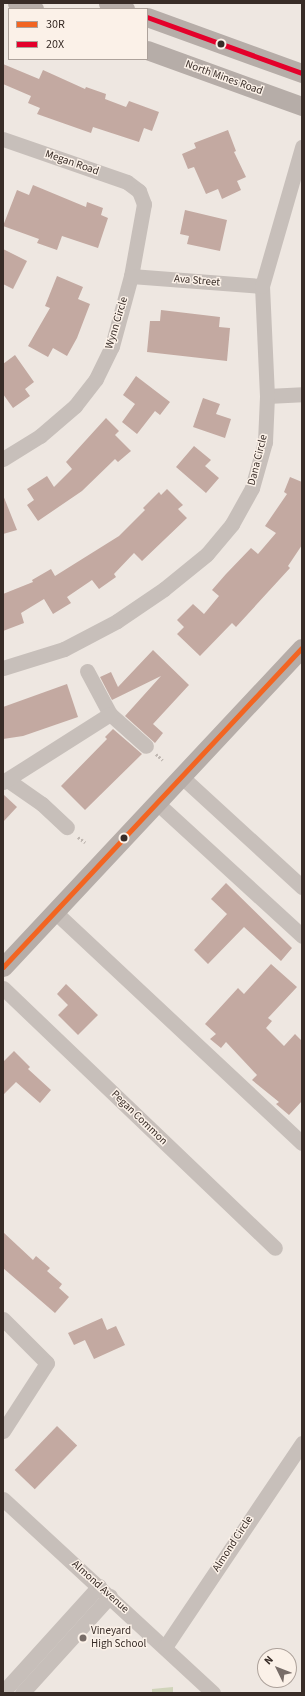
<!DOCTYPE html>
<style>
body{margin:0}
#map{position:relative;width:305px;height:1696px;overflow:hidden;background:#eee7e1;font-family:"Source Sans 3",sans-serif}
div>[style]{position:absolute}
.green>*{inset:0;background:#d0d4ba}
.building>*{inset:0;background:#c3a9a1;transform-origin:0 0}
.path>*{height:2.5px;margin-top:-1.25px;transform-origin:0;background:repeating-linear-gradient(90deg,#c0b8b2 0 2px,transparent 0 4px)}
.minor>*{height:15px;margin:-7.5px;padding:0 7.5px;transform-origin:7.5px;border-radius:7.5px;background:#c7bfba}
.major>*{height:19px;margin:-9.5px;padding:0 9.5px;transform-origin:9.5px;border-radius:9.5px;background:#b6ada8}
.bus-1>*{height:5px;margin:-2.5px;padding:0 2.5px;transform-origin:2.5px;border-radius:2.5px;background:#f26522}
.bus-2>*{height:5px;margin:-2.5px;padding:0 2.5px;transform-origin:2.5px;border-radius:2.5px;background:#e4002b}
.dots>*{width:11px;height:11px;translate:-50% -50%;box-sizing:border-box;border:2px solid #fbf1e8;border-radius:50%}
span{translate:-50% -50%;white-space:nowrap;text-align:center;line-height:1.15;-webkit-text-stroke:3px #fbf1e8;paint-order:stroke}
.street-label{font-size:11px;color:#382c27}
.poi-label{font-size:11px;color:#382c27}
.left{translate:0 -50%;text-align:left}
.frame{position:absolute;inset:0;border:4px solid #382c27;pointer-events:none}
.legend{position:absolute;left:8px;top:8px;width:140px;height:52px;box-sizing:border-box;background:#fbf1e8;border:1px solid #ada29b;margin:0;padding:5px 7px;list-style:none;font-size:12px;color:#382c27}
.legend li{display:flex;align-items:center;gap:8px;height:20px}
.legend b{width:20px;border:1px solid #ada29b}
.north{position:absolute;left:257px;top:1648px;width:40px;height:40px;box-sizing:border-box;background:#fbf1e8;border:1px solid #ada29b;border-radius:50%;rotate:313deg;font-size:11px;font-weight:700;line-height:16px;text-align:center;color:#382c27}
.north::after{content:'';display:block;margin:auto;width:14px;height:18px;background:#786d68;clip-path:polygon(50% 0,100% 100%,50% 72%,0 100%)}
</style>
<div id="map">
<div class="green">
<div style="clip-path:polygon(173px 1687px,173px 1693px,152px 1693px,152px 1689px)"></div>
</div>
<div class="building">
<div style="clip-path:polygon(3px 64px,39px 79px,43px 70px,85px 89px,86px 87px,106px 94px,105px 99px,126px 107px,129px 101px,159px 112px,152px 131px,144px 128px,139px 142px,93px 127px,91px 133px,37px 114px,40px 108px,28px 103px,31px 96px,3px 84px)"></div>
<div style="clip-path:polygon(228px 130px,236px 151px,234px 152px,246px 177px,237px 181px,241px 190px,222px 199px,218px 189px,206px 194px,194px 167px,188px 169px,182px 154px,196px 148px,194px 143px)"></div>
<div style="clip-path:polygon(33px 185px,86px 207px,87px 202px,103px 208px,101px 215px,108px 218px,98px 248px,62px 236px,57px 250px,37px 243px,39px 239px,3px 226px,17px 190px,29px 195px)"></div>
<div style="clip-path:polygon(185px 210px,227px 220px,220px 251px,187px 244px,189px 236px,180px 234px)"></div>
<div style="clip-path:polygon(3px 249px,27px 261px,13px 289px,3px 284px)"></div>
<div style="clip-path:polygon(57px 276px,83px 287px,78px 299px,90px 304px,77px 338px,67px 356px,53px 348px,48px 357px,28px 346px,50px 308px,45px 306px)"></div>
<div style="clip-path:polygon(161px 310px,220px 317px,219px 327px,230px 328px,227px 361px,147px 352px,150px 321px,160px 321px)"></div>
<div style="clip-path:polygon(15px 355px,34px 382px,25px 389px,30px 396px,13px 408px,3px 394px,3px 364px)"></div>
<div style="clip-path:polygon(136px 376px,170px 402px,160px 415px,155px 411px,137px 434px,122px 422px,135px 404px,123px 395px)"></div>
<div style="clip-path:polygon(203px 398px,220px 404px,216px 414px,231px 419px,225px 438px,193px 427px)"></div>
<div style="clip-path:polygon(106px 418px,119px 431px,115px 435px,131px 451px,118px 462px,115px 459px,82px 491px,38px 521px,27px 505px,34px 500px,27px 489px,47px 476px,54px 487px,72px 469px,66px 462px)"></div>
<div style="clip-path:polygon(194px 446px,211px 460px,205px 466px,219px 478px,206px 493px,176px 467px)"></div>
<div style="clip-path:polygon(290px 477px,302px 482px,302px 545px,288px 566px,290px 568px,236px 627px,232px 623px,200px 656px,177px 634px,184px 627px,177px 620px,193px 604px,204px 614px,219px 596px,212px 590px,226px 574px,251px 548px,258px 554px,276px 533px,265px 526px,287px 494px,284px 492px)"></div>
<div style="clip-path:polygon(167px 489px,183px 505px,178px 509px,187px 518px,142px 561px,134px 553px,114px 574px,116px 577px,99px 589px,92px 580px,67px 597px,71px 603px,53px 614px,44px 599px,21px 613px,24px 623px,3px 631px,3px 594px,33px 582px,32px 580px,51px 569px,55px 576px,119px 536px,145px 510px,143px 508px,159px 492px,161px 495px)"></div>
<div style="clip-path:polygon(3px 495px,17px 530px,3px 534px)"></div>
<div style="clip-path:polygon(153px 650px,189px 685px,153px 724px,163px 733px,155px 743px,125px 716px,161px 676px,112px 700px,100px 677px,111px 672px,118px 687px)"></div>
<div style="clip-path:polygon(67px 684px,78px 717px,23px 736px,3px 739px,3px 707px)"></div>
<div style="clip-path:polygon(113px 729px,142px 754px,85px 810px,61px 786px,107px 739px,105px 737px)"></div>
<div style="clip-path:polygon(3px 794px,17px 807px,3px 822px)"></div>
<div style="clip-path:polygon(226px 883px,292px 948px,281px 961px,244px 927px,208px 964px,194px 950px,227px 914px,211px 899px)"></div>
<div style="clip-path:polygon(271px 964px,297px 987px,268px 1018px,272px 1021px,266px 1028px,284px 1046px,295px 1034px,302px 1041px,302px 1101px,289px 1115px,276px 1104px,279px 1102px,252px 1080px,257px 1075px,226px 1042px,221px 1048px,210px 1039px,216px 1034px,205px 1024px,238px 988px,244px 994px)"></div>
<div style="clip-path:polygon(66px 984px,98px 1015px,78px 1035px,58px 1015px,68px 1005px,57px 994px)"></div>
<div style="clip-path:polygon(14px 1051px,30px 1067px,28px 1069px,51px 1090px,40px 1103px,16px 1082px,3px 1095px,3px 1062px)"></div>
<div style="clip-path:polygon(3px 1232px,33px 1260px,36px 1256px,50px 1268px,47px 1271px,62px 1284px,59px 1288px,69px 1297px,55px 1313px,3px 1268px)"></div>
<div style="clip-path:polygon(102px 1318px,107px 1330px,116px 1326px,125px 1345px,94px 1359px,85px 1340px,74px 1345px,68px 1333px)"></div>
<div style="left:57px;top:1426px;width:28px;height:61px;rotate:44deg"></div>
</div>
<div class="path">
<div style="left:156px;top:754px;width:9px;rotate:41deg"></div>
<div style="left:78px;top:837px;width:9px;rotate:36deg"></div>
</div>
<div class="minor">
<div style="left:3px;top:139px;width:131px;rotate:19.1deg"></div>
<div style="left:127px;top:182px;width:15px;rotate:37deg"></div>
<div style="left:139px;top:191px;width:14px;rotate:69deg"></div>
<div style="left:144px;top:204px;width:73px;rotate:100.2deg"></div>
<div style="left:131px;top:276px;width:73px;rotate:105.2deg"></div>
<div style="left:112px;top:346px;width:37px;rotate:116deg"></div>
<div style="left:96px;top:379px;width:34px;rotate:128deg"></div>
<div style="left:75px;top:406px;width:46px;rotate:139.4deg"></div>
<div style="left:40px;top:436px;width:44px;rotate:148.1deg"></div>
<div style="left:131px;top:276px;width:131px;rotate:4.4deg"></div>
<div style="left:267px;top:396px;width:35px;rotate:-3deg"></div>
<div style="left:3px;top:668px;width:64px;rotate:-17.3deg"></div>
<div style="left:64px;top:649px;width:60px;rotate:-27.8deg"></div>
<div style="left:117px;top:621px;width:57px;rotate:-34.2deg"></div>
<div style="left:164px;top:589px;width:55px;rotate:-39.1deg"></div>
<div style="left:207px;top:554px;width:39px;rotate:-50deg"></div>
<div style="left:232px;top:524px;width:41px;rotate:-60.9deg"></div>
<div style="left:252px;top:488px;width:48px;rotate:-74.2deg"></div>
<div style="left:265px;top:442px;width:46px;rotate:-87.5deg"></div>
<div style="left:267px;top:396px;width:110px;rotate:-92.6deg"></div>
<div style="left:262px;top:286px;width:145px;rotate:-73.9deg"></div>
<div style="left:87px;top:671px;width:49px;rotate:61.9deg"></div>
<div style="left:110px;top:714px;width:48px;rotate:41.6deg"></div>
<div style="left:182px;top:777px;width:163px;rotate:42.5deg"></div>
<div style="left:9px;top:781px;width:40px;rotate:34.9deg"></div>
<div style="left:42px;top:804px;width:34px;rotate:43deg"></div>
<div style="left:3px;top:782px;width:127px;rotate:-32.4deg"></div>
<div style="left:157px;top:803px;width:197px;rotate:42.5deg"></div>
<div style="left:55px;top:912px;width:338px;rotate:43.1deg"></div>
<div style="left:3px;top:988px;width:376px;rotate:43.7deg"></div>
<div style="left:3px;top:1319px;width:62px;rotate:45deg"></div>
<div style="left:47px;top:1363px;width:81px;rotate:122.9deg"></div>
<div style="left:3px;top:1499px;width:286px;rotate:42.7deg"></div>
<div style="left:165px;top:1647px;width:246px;rotate:-56.1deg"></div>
<div style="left:3px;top:1692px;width:143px;rotate:-47.8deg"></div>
<div style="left:22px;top:1693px;width:131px;rotate:-47.8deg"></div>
</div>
<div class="major">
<div style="left:17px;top:3px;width:18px;rotate:19deg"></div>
<div style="left:108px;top:3px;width:18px;rotate:19deg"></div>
<div style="left:147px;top:17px;width:165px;rotate:19.9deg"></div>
<div style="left:147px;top:50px;width:165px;rotate:19.9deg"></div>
<div style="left:3px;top:967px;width:437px;rotate:-46.9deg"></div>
</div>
<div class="bus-1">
<div style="left:3px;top:967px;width:437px;rotate:-46.9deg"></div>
</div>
<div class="bus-2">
<div style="left:147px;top:17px;width:165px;rotate:19.9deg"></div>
</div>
<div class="dots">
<div style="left:221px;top:44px;background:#382c27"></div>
<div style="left:124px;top:838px;background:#382c27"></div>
<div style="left:83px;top:1638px;background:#786d68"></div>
</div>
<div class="street-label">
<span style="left:224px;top:78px;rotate:20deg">North Mines Road</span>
<span style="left:72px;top:163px;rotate:19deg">Megan Road</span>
<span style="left:197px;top:281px;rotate:5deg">Ava Street</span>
<span style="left:117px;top:323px;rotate:-73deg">Wynn Circle</span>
<span style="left:258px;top:460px;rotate:-76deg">Dana Circle</span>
<span style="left:139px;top:1118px;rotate:44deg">Pegan Common</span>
<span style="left:233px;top:1544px;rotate:-57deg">Almond Circle</span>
<span style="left:100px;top:1587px;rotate:42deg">Almond Avenue</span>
</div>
<div class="poi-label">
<span class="left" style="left:91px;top:1638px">Vineyard<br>High School</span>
</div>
<div class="frame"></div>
<ul class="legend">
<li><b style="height:5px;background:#f26522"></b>30R</li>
<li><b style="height:5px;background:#e4002b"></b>20X</li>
</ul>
<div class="north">N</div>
</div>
